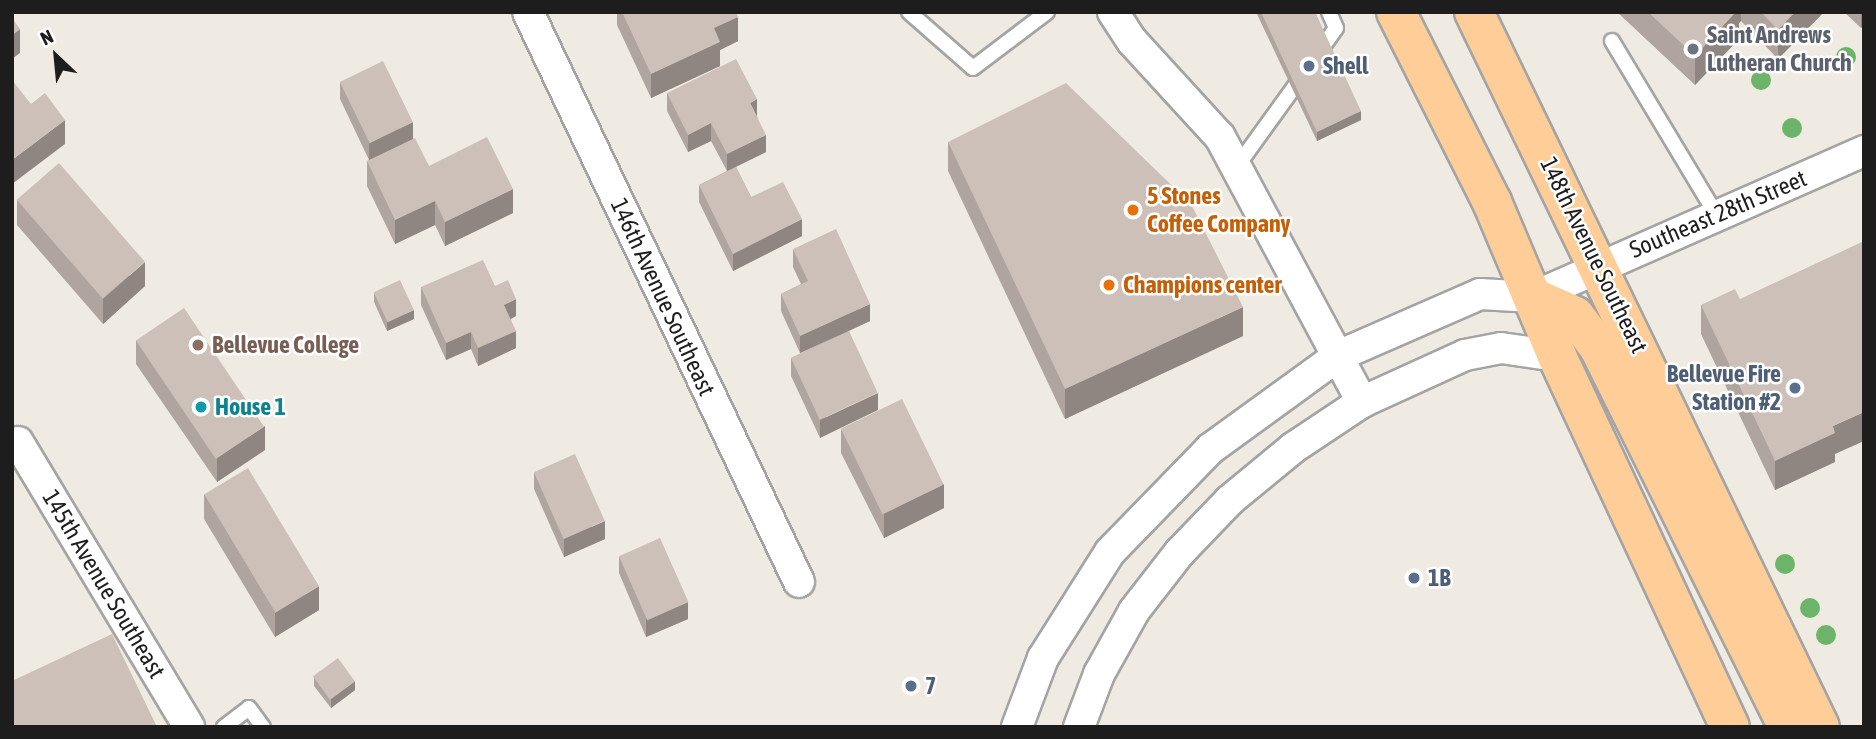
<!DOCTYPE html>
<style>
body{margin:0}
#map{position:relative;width:1876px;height:739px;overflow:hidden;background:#f0ebe2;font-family:"Asap Condensed",sans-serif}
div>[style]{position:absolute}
.roads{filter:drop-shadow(2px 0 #a4a4a4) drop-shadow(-2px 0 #a4a4a4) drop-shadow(0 2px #a4a4a4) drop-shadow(0 -2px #a4a4a4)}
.lane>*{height:14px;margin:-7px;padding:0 7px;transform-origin:7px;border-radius:7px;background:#fff}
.street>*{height:30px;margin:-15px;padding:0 15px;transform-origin:15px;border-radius:15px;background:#fff}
.primary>*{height:38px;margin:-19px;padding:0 19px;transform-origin:19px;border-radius:19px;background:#ffce98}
.trees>*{width:20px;height:20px;margin:-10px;border-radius:50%;background:#6cb469}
.wall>*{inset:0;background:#afa59e}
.shaded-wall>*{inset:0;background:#8f8681}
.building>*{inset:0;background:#ccc0b8;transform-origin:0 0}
.dots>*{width:19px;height:19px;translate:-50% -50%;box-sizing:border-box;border:4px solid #fff;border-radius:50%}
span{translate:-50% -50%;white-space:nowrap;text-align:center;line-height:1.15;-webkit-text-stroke:5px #fff;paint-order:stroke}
.worship-label{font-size:24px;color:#5b616d;font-weight:700}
.left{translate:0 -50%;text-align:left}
.service-label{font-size:24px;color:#4e5e75;font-weight:700}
.right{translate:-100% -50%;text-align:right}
.food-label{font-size:24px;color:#c56008;font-weight:700}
.street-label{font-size:24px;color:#1d1d1d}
.education-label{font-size:24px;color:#785e54;font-weight:700}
.culture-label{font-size:24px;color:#0d838f;font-weight:700}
.frame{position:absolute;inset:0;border:14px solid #1d1d1d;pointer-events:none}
.north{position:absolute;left:21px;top:21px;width:70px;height:70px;-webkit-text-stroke:5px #fff;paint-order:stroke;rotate:334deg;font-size:19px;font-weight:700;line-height:28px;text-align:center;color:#1d1d1d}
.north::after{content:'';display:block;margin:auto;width:24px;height:32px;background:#1d1d1d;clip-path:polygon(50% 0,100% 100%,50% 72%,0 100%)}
</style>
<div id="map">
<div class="roads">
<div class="lane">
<div style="left:909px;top:12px;width:85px;rotate:41.2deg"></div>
<div style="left:973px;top:68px;width:93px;rotate:-37.1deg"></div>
<div style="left:1612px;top:41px;width:202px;rotate:59deg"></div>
<div style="left:1317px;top:55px;width:33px;rotate:-55deg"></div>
<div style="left:1336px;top:28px;width:17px;rotate:-114deg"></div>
<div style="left:1238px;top:165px;width:111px;rotate:-54.2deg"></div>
<div style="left:224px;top:727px;width:31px;rotate:-37deg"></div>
<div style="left:249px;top:708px;width:24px;rotate:54deg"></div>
</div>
<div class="street">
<div style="left:528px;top:12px;width:631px;rotate:64.57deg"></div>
<div style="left:1113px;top:12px;width:35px;rotate:57deg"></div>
<div style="left:1132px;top:41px;width:130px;rotate:47.5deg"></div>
<div style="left:1220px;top:137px;width:301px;rotate:61.8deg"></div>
<div style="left:18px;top:442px;width:332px;rotate:59deg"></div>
<div style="left:1017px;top:727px;width:74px;rotate:-69.4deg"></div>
<div style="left:1043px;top:658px;width:125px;rotate:-57.7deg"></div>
<div style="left:1110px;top:552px;width:144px;rotate:-45.8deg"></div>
<div style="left:1210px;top:449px;width:158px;rotate:-36deg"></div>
<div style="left:1338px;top:356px;width:155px;rotate:-23.6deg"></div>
<div style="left:1480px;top:294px;width:53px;rotate:3.2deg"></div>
<div style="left:1533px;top:297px;width:362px;rotate:-23.8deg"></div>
<div style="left:1079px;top:727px;width:57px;rotate:-69.3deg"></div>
<div style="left:1099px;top:674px;width:72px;rotate:-60.9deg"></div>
<div style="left:1134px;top:611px;width:75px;rotate:-52.1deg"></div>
<div style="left:1180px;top:552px;width:72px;rotate:-46.1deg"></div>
<div style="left:1230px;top:500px;width:82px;rotate:-39.5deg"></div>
<div style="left:1293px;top:448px;width:83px;rotate:-33.7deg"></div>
<div style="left:1362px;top:402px;width:113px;rotate:-24.5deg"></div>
<div style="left:1465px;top:355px;width:37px;rotate:-11deg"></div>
<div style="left:1501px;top:348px;width:57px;rotate:8.1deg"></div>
</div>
<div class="primary">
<div style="left:1396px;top:12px;width:213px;rotate:63.2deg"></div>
<div style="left:1492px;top:202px;width:167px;rotate:67.1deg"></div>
<div style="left:1557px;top:356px;width:409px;rotate:65deg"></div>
<div style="left:1474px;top:12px;width:794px;rotate:64.18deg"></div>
<div style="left:1533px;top:297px;width:46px;rotate:24.3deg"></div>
<div style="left:1575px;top:316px;width:38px;rotate:53deg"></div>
<div style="left:1598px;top:346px;width:426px;rotate:63.5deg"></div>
</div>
</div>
<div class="trees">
<div style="left:1846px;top:57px"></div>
<div style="left:1761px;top:80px"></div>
<div style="left:1792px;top:128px"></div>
<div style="left:1785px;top:564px"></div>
<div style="left:1810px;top:608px"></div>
<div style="left:1826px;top:635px"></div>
</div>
<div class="wall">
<div style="clip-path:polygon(617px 12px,736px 12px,738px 41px,720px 50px,720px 66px,651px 98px,617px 25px)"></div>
<div style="clip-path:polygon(1256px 12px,1315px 12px,1361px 120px,1317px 141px)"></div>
<div style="clip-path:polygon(1617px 12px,1824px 12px,1778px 59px,1741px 21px,1739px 23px,1739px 39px,1695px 85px)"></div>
<div style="clip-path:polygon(1844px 12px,1864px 12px,1864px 25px,1861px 28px)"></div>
<div style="clip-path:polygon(340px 82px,413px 139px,429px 166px,513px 213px,445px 246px,435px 225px,395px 244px,367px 186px,367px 161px,369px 160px,340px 99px)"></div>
<div style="clip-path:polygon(667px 93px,757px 116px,766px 152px,736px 167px,751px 197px,802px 236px,733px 271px,699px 202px,699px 185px,727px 171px,711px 141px,688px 152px,667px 111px)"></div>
<div style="clip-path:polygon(948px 142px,1243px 336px,1065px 419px,948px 171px)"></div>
<div style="clip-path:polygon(17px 200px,145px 286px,103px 324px,17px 225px)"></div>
<div style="clip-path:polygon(793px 249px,870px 321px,849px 331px,820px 438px,791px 376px,791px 358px,841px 334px,800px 353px,781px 311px,781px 294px,801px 284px,793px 267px)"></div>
<div style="clip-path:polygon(495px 286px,516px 316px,511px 319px,516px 348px,478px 366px,471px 349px,446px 360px,421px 305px,421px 287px)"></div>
<div style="clip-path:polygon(374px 293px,414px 319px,387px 331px,374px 302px)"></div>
<div style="clip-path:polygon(1740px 299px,1835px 454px,1835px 462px,1775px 490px,1701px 334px,1701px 305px)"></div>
<div style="clip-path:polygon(136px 340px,265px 450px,217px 482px,136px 364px)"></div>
<div style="clip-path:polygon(841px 429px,944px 508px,884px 538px,841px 453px)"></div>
<div style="clip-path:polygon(534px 472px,605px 539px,564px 557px,534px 489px)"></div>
<div style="clip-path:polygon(204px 494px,319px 610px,275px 637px,204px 519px)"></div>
<div style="clip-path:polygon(619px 556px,688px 619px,646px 637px,619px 573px)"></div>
<div style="clip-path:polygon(314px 677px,355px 690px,331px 708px,314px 686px)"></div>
</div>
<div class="shaded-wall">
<div style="clip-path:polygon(1732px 12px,1741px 12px,1741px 21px,1739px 23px,1739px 39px,1695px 85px,1695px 56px)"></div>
<div style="clip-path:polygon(1795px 12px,1824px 12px,1778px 59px,1778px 30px)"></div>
<div style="clip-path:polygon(1861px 12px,1864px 12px,1864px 25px,1861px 28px)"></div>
<div style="clip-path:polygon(738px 17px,738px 41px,720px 50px,720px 66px,651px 98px,651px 74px,714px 28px)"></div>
<div style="clip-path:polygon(20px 29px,20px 53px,12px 59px,12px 35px)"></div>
<div style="clip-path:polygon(757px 99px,757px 117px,750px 103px)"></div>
<div style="clip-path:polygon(1361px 111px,1361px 120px,1317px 141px,1317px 132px)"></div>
<div style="clip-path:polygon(65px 120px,65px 144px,12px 184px,12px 160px)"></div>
<div style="clip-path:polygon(413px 122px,413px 140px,369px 161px,369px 143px)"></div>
<div style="clip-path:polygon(711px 123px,711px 141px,688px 152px,688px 135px)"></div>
<div style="clip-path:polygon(766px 135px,766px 152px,727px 171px,727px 154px)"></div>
<div style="clip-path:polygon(513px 189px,513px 213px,445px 246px,445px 222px)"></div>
<div style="clip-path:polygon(435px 201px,435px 225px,395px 244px,395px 220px)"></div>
<div style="clip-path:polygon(802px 219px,802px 236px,733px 271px,733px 254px)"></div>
<div style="clip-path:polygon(145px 262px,145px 286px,103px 324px,103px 299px)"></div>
<div style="clip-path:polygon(516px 299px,516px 316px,504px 322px,504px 305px)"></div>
<div style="clip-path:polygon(870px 304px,870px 321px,800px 353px,800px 336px)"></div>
<div style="clip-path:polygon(1243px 307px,1243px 336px,1065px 419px,1065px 389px)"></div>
<div style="clip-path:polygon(414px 310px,414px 319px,387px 331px,387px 322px)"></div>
<div style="clip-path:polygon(516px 331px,516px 348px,478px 366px,478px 348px)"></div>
<div style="clip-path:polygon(471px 332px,471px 349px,446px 360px,446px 343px)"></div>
<div style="clip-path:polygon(878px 393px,878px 410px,820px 438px,820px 420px)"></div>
<div style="clip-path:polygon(1864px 412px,1864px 441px,1835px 454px,1835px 462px,1775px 490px,1775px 461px,1833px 426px)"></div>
<div style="clip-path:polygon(265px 426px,265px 450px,217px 482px,217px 458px)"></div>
<div style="clip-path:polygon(944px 484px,944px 508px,884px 538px,884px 514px)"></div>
<div style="clip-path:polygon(605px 521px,605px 539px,564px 557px,564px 539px)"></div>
<div style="clip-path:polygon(319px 586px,319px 610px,275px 637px,275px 613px)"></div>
<div style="clip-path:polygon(688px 602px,688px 619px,646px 637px,646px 619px)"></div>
<div style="clip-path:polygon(355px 681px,355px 690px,331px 708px,331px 699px)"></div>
</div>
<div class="building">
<div style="clip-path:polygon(622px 12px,736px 12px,738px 17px,714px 28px,720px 42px,651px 74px)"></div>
<div style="clip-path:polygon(1261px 12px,1315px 12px,1361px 111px,1317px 132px)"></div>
<div style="clip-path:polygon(1648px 12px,1736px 12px,1695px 56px)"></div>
<div style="clip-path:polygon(1761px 12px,1795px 12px,1778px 30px)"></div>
<div style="clip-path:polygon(12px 18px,20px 29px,12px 35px)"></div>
<div style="clip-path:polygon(736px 59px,757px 99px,750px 103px,766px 135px,727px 154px,711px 123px,688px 135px,667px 93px)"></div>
<div style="left:383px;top:61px;width:68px;height:48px;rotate:64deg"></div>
<div style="clip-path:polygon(12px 80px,31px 104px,45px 93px,65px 120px,12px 160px)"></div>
<div style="clip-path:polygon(1066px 83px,1191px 204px,1243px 307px,1065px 389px,948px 142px)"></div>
<div style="clip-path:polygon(487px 137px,513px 189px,445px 222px,435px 201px,395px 220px,367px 161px,415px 138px,429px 166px)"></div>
<div style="left:59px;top:163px;width:131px;height:56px;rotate:49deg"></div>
<div style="clip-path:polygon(736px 167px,751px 197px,783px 182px,802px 219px,733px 254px,699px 185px)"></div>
<div style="clip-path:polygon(836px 229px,870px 304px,800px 336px,781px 294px,808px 281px,793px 249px)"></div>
<div style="clip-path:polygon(1864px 241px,1864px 412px,1833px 426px,1835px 433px,1775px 461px,1701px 305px,1735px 289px,1740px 299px)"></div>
<div style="clip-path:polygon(483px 260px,495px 286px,508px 280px,516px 299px,504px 305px,516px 331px,478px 348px,471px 332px,446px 343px,421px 287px)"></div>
<div style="left:400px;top:280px;width:33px;height:29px;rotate:65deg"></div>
<div style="left:184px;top:308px;width:143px;height:58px;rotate:56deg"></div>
<div style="left:849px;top:331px;width:68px;height:64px;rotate:65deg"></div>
<div style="left:902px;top:399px;width:95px;height:68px;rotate:64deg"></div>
<div style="left:575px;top:454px;width:73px;height:45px;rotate:66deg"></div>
<div style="left:248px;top:468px;width:138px;height:51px;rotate:59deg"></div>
<div style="left:660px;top:538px;width:70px;height:45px;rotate:66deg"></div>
<div style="clip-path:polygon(112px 634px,157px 727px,12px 727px,12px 681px)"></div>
<div style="left:338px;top:658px;width:29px;height:31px;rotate:54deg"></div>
</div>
<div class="dots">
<div style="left:1693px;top:49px;background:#6b7280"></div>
<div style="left:1309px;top:66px;background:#5c6f8a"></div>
<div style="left:1133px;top:210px;background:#e8710a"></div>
<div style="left:1109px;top:285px;background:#e8710a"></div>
<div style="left:198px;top:345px;background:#8d6e63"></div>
<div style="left:1795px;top:388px;background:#5c6f8a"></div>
<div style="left:201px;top:407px;background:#0f9aa8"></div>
<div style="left:1414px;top:578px;background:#5c6f8a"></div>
<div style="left:911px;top:686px;background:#5c6f8a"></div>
</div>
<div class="worship-label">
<span class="left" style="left:1707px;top:49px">Saint Andrews<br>Lutheran Church</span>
</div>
<div class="service-label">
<span class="left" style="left:1323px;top:66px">Shell</span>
<span class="right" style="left:1781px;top:388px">Bellevue Fire<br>Station #2</span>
<span class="left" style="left:1428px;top:578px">1B</span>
<span class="left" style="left:925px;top:686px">7</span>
</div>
<div class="food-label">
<span class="left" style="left:1147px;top:210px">5 Stones<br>Coffee Company</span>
<span class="left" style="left:1123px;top:285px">Champions center</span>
</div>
<div class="street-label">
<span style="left:1718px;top:214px;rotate:-23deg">Southeast 28th Street</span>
<span style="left:1594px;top:255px;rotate:64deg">148th Avenue Southeast</span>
<span style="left:663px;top:297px;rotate:65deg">146th Avenue Southeast</span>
<span style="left:104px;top:584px;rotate:59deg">145th Avenue Southeast</span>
</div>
<div class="education-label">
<span class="left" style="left:212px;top:345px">Bellevue College</span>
</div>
<div class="culture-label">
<span class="left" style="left:215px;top:407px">House 1</span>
</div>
<div class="frame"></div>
<div class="north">N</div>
</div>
